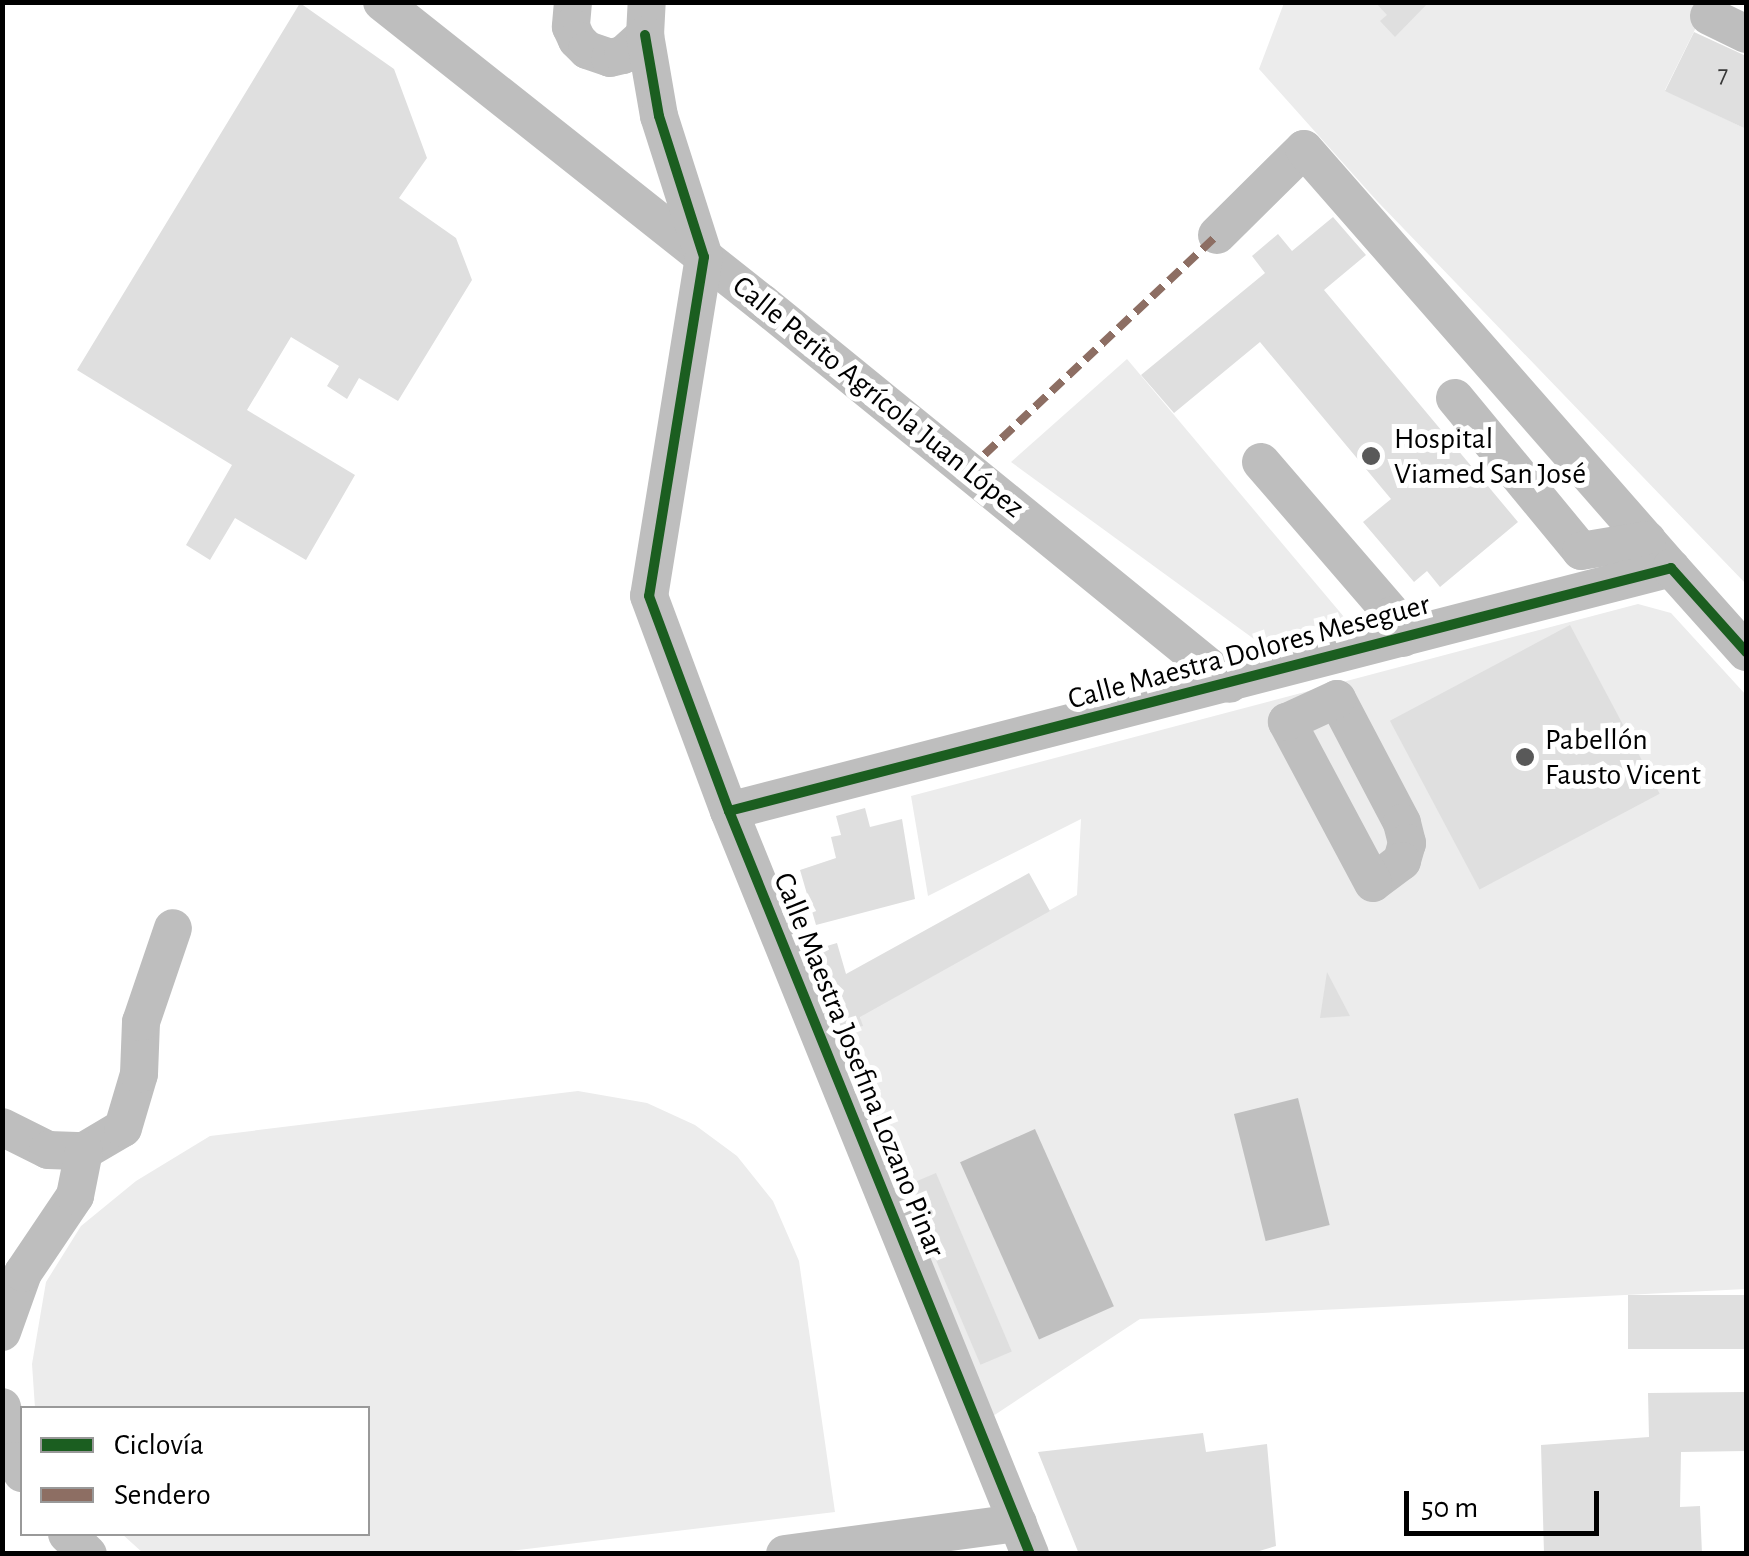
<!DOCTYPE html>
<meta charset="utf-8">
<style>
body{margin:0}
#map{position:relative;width:1749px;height:1556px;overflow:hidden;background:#fff;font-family:"Alegreya Sans",sans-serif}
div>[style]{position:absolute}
.green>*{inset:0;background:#ececec}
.water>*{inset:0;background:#bfbfbf;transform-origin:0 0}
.building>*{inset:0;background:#dfdfdf;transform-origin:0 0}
.minor>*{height:38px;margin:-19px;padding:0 19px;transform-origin:19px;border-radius:19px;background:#bebebe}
.quiet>*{height:8px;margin-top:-4px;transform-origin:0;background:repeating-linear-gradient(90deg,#8d6e63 0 15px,transparent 0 23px)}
.cycleway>*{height:10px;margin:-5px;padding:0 5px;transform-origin:5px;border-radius:5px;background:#1b5e20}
.dots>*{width:28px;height:28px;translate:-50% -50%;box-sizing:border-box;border:5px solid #fff;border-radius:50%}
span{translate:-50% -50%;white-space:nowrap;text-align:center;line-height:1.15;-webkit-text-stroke:10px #fff;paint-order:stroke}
.number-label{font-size:25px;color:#383838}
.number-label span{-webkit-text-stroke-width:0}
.street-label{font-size:30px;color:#000}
.poi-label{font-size:30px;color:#000}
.left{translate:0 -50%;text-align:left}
.frame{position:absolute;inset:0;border:5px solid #000;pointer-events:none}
.legend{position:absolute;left:20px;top:1406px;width:350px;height:130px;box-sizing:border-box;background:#fff;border:2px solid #999;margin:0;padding:12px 18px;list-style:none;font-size:30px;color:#000}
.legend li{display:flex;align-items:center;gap:20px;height:50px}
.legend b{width:50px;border:2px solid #999}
.scale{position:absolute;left:1404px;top:1491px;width:195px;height:45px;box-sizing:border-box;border:5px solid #000;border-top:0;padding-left:12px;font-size:30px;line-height:35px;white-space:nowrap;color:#000;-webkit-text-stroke:8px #fff;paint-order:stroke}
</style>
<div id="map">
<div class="green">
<div style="clip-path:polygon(1284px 3px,1708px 3px,1665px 90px,1746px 129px,1746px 584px,1377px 201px,1259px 69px)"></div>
<div style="clip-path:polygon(1127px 359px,1360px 636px,1295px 649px,1254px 639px,1011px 462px)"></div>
<div style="clip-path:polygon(1638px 604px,1671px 613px,1746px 695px,1746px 1289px,1140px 1319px,984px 1422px,827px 1039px,862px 1026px,860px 1016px,1077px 895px,1081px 819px,928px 896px,911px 796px)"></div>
<div style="clip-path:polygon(578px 1091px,647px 1103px,695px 1125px,737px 1156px,773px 1201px,799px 1261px,835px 1512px,484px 1554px,143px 1553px,122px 1534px,368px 1534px,368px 1408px,35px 1408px,32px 1364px,46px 1282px,81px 1226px,136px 1181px,210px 1136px)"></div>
</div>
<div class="water">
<div style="left:1298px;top:1098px;width:131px;height:66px;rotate:76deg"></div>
<div style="left:1035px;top:1129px;width:194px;height:82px;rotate:66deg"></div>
</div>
<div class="building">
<div style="clip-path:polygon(1375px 2px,1429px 2px,1395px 37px,1380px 21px,1387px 15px)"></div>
<div style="clip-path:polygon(300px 3px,394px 69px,427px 158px,399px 198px,456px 238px,472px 280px,398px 401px,359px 378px,347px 399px,327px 386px,339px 366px,291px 337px,247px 410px,355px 475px,306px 560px,235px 518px,210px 560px,186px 545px,232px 465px,77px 370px)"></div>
<div style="clip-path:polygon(1694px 32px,1746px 56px,1746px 129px,1665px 91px)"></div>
<div style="clip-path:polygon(1333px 217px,1366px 255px,1324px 290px,1518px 522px,1440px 587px,1427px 571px,1414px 582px,1363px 522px,1391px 499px,1260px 342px,1174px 413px,1141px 375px,1265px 273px,1252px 256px,1278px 234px,1292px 251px)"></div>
<div style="left:1570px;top:625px;width:191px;height:204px;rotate:62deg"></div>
<div style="clip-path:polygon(865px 808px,870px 827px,902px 819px,915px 899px,816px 925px,800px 870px,836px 858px,831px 837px,841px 835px,836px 816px)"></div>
<div style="clip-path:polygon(1029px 873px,1050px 911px,860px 1017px,863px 1026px,843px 1032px,810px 951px,837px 943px,846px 974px)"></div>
<div style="clip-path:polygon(1327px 972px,1350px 1016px,1320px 1018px)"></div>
<div style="left:936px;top:1173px;width:194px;height:34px;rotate:67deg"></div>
<div style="left:1746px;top:1295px;width:54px;height:118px;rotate:90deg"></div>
<div style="clip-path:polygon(1746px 1392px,1746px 1451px,1681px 1452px,1680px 1507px,1700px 1506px,1702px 1554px,1544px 1554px,1541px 1445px,1649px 1437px,1648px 1393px)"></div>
<div style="clip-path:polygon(1203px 1433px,1206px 1452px,1267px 1444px,1276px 1546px,1249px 1554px,1079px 1554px,1038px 1452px)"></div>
</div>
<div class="minor">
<div style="left:382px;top:2px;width:485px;rotate:38.4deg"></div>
<div style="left:762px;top:303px;width:603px;rotate:39.15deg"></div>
<div style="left:573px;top:2px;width:25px;rotate:95deg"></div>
<div style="left:571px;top:27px;width:14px;rotate:65deg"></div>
<div style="left:577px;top:40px;width:14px;rotate:45deg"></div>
<div style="left:587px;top:50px;width:24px;rotate:19deg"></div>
<div style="left:610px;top:58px;width:13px;rotate:-13deg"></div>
<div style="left:623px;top:55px;width:30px;rotate:-42deg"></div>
<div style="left:645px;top:35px;width:33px;rotate:-87deg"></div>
<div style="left:1709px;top:16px;width:41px;rotate:25.9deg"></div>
<div style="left:645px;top:35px;width:82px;rotate:80.2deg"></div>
<div style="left:659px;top:116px;width:148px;rotate:72.3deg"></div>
<div style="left:704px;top:257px;width:343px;rotate:99.2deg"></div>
<div style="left:649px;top:596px;width:229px;rotate:69.6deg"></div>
<div style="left:729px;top:811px;width:802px;rotate:67.95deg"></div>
<div style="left:1217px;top:235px;width:122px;rotate:-44.7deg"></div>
<div style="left:1304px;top:149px;width:557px;rotate:48.79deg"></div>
<div style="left:1455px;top:398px;width:198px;rotate:50.5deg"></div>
<div style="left:1581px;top:551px;width:67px;rotate:-9.5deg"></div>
<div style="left:1261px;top:462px;width:202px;rotate:49.2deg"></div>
<div style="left:1393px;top:615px;width:25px;rotate:67deg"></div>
<div style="left:1337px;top:699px;width:140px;rotate:62.3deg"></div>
<div style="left:1402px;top:823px;width:21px;rotate:76deg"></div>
<div style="left:1407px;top:843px;width:19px;rotate:106deg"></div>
<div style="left:1402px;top:861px;width:36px;rotate:143deg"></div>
<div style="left:1373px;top:883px;width:183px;rotate:-118.1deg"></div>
<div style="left:1287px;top:722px;width:55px;rotate:-24.7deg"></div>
<div style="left:729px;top:811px;width:973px;rotate:-14.46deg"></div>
<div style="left:1671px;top:568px;width:113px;rotate:48.2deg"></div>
<div style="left:2px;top:1127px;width:51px;rotate:26.6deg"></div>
<div style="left:48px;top:1150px;width:36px;rotate:2deg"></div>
<div style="left:84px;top:1151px;width:45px;rotate:-30.5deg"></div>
<div style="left:123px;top:1128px;width:56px;rotate:-73.5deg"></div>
<div style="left:139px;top:1074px;width:52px;rotate:-87.8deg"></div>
<div style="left:141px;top:1022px;width:99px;rotate:-71.2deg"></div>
<div style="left:2px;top:1332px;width:63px;rotate:-70.4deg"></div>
<div style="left:23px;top:1273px;width:93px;rotate:-56deg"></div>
<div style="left:75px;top:1196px;width:46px;rotate:-78.7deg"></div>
<div style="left:2px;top:1407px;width:56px;rotate:76.5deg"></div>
<div style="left:15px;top:1461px;width:14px;rotate:60deg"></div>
<div style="left:67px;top:1534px;width:29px;rotate:44deg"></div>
<div style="left:785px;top:1554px;width:235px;rotate:-7.6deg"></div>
</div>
<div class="quiet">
<div style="left:968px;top:470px;width:342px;rotate:-43.3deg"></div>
</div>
<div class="cycleway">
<div style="left:645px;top:35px;width:82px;rotate:80.2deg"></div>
<div style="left:659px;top:116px;width:148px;rotate:72.3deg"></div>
<div style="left:704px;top:257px;width:343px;rotate:99.2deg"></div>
<div style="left:649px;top:596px;width:229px;rotate:69.6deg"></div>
<div style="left:729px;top:811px;width:802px;rotate:67.95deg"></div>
<div style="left:729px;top:811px;width:973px;rotate:-14.46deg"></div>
<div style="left:1671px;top:568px;width:113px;rotate:48.2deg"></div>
</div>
<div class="dots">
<div style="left:1371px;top:456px;background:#595959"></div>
<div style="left:1525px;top:757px;background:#595959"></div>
</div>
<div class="number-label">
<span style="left:1723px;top:75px">7</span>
</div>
<div class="street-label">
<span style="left:878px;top:397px;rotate:39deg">Calle Perito Agrícola Juan López</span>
<span style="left:1249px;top:652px;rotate:-15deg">Calle Maestra Dolores Meseguer</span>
<span style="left:859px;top:1065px;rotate:68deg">Calle Maestra Josefina Lozano Pinar</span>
</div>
<div class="poi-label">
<span class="left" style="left:1394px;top:456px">Hospital<br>Viamed San José</span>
<span class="left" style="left:1545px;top:757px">Pabellón<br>Fausto Vicent</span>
</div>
<div class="frame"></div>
<ul class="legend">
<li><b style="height:12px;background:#1b5e20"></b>Ciclovía</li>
<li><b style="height:12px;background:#8d6e63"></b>Sendero</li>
</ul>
<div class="scale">50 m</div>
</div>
